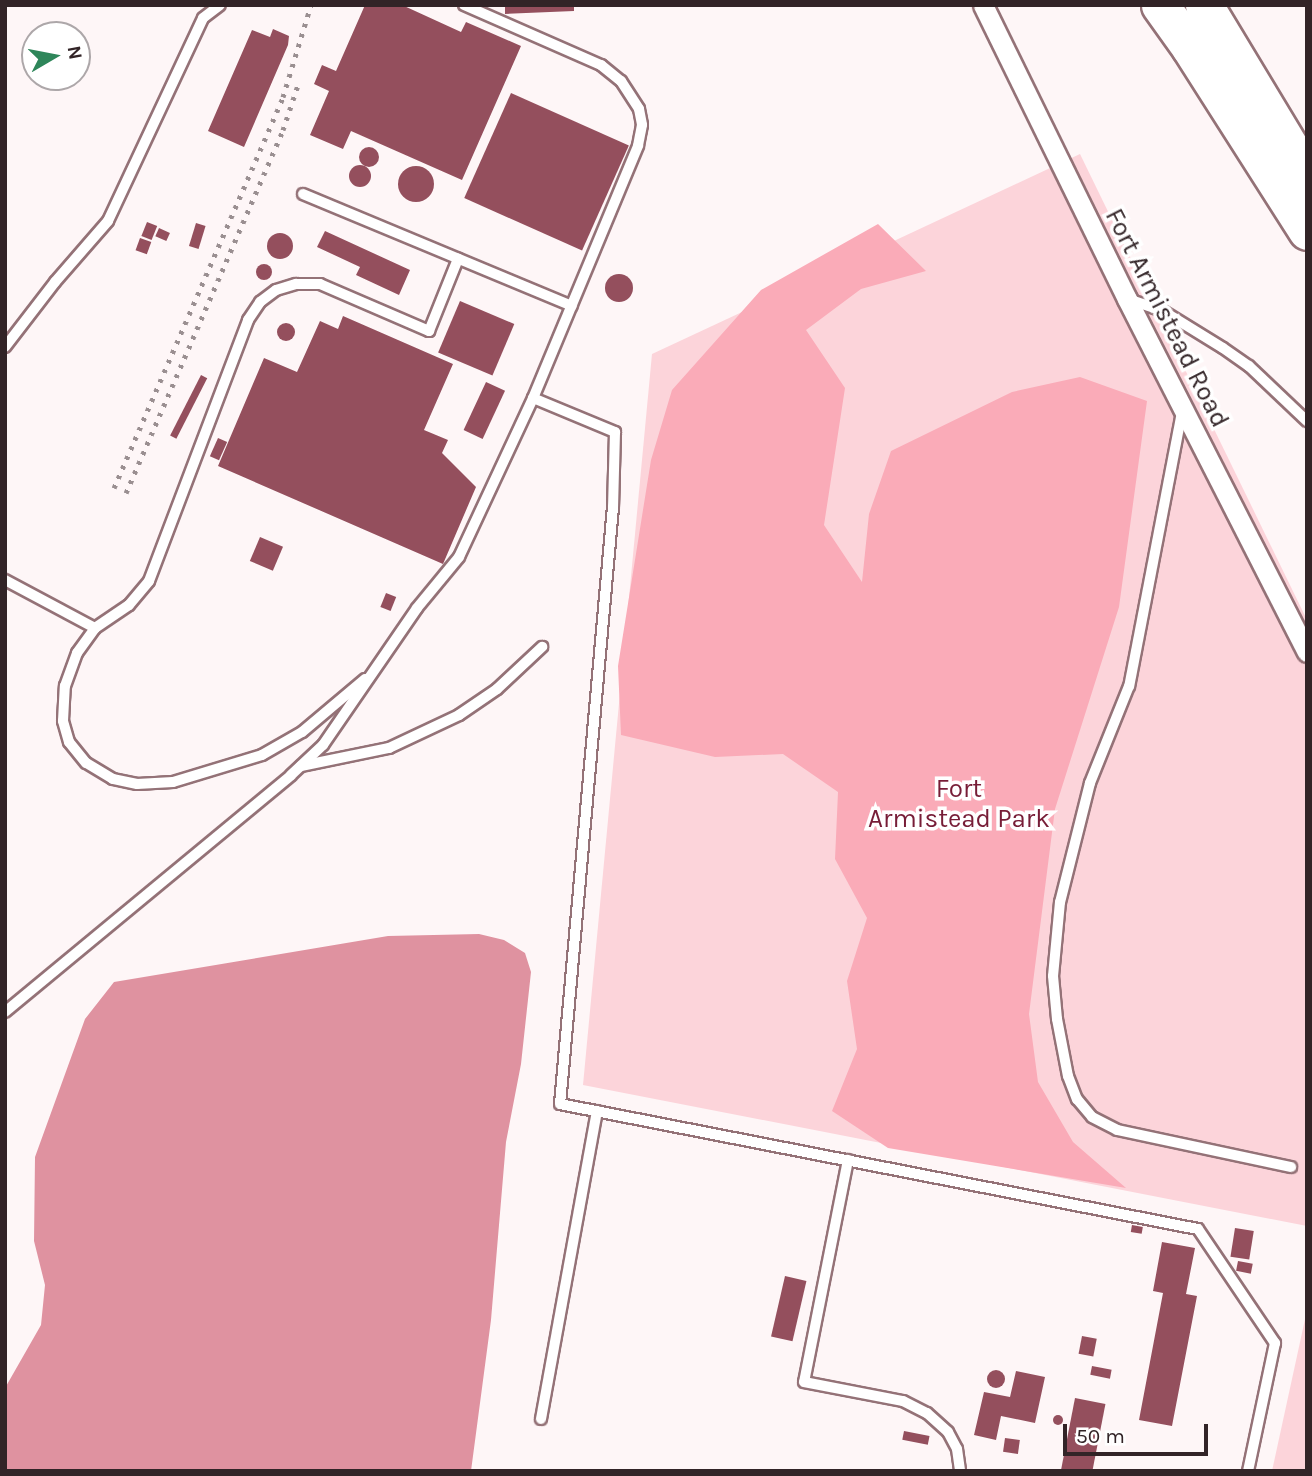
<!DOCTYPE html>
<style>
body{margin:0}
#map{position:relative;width:1312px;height:1476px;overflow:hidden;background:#fef6f7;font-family:Karla,sans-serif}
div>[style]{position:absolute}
.green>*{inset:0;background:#fcd4da}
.forest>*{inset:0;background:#faabb8}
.water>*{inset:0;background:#df92a0}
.building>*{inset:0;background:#944f5d;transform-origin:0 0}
.round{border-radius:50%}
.roads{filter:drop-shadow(2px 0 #947277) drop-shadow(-2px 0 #947277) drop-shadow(0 2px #947277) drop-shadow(0 -2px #947277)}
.service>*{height:10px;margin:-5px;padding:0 5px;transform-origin:5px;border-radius:5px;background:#fff}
.minor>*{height:19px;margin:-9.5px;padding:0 9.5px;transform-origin:9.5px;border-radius:9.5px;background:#fff}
.motorway>*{height:37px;margin:-18.5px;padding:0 18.5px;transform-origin:18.5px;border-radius:18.5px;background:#fff}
.rail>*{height:5px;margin-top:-2.5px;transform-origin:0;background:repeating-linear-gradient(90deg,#9a8f91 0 3.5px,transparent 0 10.5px)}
span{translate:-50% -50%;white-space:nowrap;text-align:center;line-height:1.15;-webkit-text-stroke:7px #fff;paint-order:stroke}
.street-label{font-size:26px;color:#322427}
.park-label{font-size:26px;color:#771d37}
.frame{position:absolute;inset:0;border:7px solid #322427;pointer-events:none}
.north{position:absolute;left:21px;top:21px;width:70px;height:70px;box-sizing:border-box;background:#fff;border:2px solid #ada7a9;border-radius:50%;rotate:80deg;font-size:19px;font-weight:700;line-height:28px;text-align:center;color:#322427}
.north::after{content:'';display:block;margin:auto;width:24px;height:32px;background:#2e865a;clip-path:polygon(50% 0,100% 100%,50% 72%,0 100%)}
.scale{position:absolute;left:1063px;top:1424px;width:145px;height:32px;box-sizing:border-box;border:4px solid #322427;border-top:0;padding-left:9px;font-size:21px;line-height:24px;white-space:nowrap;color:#322427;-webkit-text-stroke:5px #fff;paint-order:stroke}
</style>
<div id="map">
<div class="green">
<div style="clip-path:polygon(1080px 154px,1307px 620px,1307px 1226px,583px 1085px,652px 354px)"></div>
<div style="clip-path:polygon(1307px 1310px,1307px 1471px,1272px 1471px)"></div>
</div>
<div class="forest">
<div style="clip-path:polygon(878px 224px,926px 271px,861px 289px,806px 330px,845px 388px,824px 525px,862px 582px,869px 514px,891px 451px,1012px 392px,1080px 377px,1147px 401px,1119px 607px,1055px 809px,1029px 1014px,1038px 1082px,1073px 1142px,1126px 1188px,888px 1148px,832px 1111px,857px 1049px,847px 981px,867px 918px,835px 859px,838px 792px,783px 754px,715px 757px,621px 735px,618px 666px,651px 460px,672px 390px,761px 290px)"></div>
</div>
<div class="water">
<div style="clip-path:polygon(479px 934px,504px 940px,525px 953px,531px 972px,521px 1064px,506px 1142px,491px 1320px,471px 1471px,5px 1471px,5px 1388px,41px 1325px,45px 1285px,34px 1241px,35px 1157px,85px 1019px,114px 982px,388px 936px)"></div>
</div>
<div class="building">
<div style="clip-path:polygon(365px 5px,402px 5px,461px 32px,466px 22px,521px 46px,462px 180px,351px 131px,343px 149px,310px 135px,329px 91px,314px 84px,322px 65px,336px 71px)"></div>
<div style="clip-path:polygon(505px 5px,574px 5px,574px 11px,505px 14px)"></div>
<div style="clip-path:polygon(273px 29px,289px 36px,288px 45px,244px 147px,208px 131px,252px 30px,270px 37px)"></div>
<div style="left:511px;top:93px;width:129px;height:115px;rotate:24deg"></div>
<div class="round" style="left:359px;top:147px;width:20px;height:20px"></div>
<div class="round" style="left:349px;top:165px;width:22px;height:22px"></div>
<div class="round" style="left:398px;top:166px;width:36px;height:36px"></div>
<div style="left:147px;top:222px;width:11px;height:15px;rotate:22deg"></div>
<div style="left:196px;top:223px;width:10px;height:24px;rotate:17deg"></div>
<div style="left:159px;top:228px;width:12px;height:9px;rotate:24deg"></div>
<div style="clip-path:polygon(325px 231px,410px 270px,399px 295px,356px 275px,360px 267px,317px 247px)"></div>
<div class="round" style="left:267px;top:233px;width:26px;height:26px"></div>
<div style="left:140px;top:238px;width:12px;height:13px;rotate:20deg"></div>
<div class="round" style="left:256px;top:264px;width:16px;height:16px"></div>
<div class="round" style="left:605px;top:274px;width:28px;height:28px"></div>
<div style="left:460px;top:301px;width:59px;height:56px;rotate:23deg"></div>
<div style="clip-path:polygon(343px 316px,453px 364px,424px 430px,448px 440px,442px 453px,476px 487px,443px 564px,218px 466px,264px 358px,297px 372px,320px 321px,338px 329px)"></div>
<div class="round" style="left:277px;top:323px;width:18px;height:18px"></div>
<div style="left:201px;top:375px;width:7px;height:68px;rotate:27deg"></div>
<div style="left:486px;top:382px;width:21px;height:53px;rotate:25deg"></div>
<div style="left:218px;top:438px;width:10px;height:20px;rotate:24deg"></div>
<div style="left:260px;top:537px;width:25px;height:26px;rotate:23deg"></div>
<div style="left:386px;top:593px;width:11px;height:15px;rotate:22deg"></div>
<div style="left:1132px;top:1225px;width:11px;height:7px;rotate:10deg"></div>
<div style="left:1235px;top:1228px;width:19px;height:29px;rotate:9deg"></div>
<div style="clip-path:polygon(1162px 1242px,1195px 1248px,1186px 1294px,1197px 1296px,1172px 1426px,1139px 1420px,1163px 1293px,1153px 1291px)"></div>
<div style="left:1238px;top:1261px;width:15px;height:10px;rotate:11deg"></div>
<div style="left:785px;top:1276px;width:22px;height:62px;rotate:13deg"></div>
<div style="left:1082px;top:1336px;width:15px;height:18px;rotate:11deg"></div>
<div style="left:1092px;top:1366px;width:20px;height:9px;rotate:11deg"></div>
<div class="round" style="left:987px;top:1370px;width:18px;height:18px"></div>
<div style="clip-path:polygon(1016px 1371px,1045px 1377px,1035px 1423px,1001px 1416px,996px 1440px,974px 1435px,984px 1392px,1010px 1397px)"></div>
<div style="left:1075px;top:1398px;width:31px;height:74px;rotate:11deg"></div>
<div class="round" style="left:1053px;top:1415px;width:10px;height:10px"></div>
<div style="left:904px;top:1431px;width:26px;height:9px;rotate:11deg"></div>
<div style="left:1005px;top:1438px;width:15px;height:14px;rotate:8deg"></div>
</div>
<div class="roads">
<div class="service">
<div style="left:464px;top:5px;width:150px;rotate:23.7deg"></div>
<div style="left:601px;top:65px;width:26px;rotate:39deg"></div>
<div style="left:621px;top:81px;width:33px;rotate:57deg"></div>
<div style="left:639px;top:109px;width:16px;rotate:79deg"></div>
<div style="left:642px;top:125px;width:21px;rotate:101deg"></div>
<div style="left:638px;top:146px;width:273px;rotate:112.6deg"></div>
<div style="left:303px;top:194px;width:291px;rotate:22.6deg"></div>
<div style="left:1128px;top:299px;width:37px;rotate:19deg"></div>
<div style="left:1163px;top:311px;width:70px;rotate:31.7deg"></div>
<div style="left:1223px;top:348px;width:32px;rotate:35deg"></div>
<div style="left:1249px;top:366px;width:80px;rotate:43.5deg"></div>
<div style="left:5px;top:347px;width:82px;rotate:-52.4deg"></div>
<div style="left:55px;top:282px;width:81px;rotate:-49deg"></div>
<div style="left:108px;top:221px;width:224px;rotate:-64.9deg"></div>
<div style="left:203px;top:18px;width:21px;rotate:-37deg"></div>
<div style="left:1182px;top:412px;width:279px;rotate:100.9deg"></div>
<div style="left:1129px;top:686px;width:105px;rotate:111.9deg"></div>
<div style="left:1090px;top:783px;width:123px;rotate:104.1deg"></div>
<div style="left:1060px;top:902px;width:74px;rotate:95.4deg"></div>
<div style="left:1053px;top:976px;width:43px;rotate:84.7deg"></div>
<div style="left:1057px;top:1019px;width:58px;rotate:79.1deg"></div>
<div style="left:1068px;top:1076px;width:25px;rotate:69deg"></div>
<div style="left:1077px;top:1099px;width:23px;rotate:50deg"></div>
<div style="left:1092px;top:1117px;width:28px;rotate:27deg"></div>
<div style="left:1117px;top:1130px;width:178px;rotate:12deg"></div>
<div style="left:5px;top:580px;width:102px;rotate:28.1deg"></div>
<div style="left:365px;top:679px;width:82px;rotate:139.9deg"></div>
<div style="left:302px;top:732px;width:46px;rotate:150.1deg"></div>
<div style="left:262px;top:755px;width:93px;rotate:163.1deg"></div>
<div style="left:173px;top:782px;width:36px;rotate:177deg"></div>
<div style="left:137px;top:784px;width:25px;rotate:-168deg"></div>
<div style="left:113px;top:779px;width:31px;rotate:-149deg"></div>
<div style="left:86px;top:763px;width:27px;rotate:-129deg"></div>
<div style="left:69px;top:742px;width:22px;rotate:-106deg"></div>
<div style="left:63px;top:721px;width:35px;rotate:-87deg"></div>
<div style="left:65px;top:686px;width:35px;rotate:-70deg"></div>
<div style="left:77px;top:653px;width:31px;rotate:-54deg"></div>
<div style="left:95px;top:628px;width:41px;rotate:-34.1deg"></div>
<div style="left:129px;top:605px;width:31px;rotate:-50deg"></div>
<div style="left:149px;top:581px;width:279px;rotate:-69.2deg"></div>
<div style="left:248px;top:320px;width:22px;rotate:-56deg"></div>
<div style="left:260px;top:302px;width:20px;rotate:-37deg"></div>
<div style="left:276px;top:290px;width:21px;rotate:-17deg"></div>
<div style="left:296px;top:284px;width:24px"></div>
<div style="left:320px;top:284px;width:119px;rotate:23.3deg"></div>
<div style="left:429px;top:331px;width:78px;rotate:-68.1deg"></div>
<div style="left:301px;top:766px;width:90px;rotate:-11.6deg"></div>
<div style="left:389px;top:748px;width:77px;rotate:-25.2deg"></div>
<div style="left:459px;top:715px;width:46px;rotate:-34.4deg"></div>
<div style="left:497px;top:689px;width:62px;rotate:-43deg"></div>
<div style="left:5px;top:1012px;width:371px;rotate:-39.6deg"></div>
<div style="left:291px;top:775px;width:44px;rotate:-43.2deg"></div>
<div style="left:323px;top:745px;width:166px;rotate:-55.5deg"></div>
<div style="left:417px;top:608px;width:66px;rotate:-50.5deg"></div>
<div style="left:459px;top:557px;width:175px;rotate:-65deg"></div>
<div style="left:533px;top:398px;width:89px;rotate:22.5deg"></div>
<div style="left:615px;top:432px;width:75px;rotate:91.5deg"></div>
<div style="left:613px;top:507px;width:599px;rotate:95.07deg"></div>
<div style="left:560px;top:1104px;width:650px;rotate:11.09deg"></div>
<div style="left:1198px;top:1229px;width:138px;rotate:56deg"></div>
<div style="left:1275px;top:1343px;width:131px;rotate:101.9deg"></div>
<div style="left:848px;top:1160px;width:226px;rotate:101.2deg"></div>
<div style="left:804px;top:1382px;width:101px;rotate:10.9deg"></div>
<div style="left:903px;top:1401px;width:27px;rotate:27deg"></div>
<div style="left:927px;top:1413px;width:28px;rotate:42deg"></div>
<div style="left:948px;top:1432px;width:19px;rotate:62deg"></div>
<div style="left:957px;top:1449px;width:22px;rotate:82deg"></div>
<div style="left:541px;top:1419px;width:313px;rotate:-79.7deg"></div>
</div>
<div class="minor">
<div style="left:983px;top:5px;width:327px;rotate:63.9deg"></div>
<div style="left:1127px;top:299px;width:396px;rotate:63deg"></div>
</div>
<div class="motorway">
<div style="left:1160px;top:5px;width:52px;rotate:54.5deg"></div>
<div style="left:1190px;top:47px;width:218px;rotate:57.5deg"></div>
<div style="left:1204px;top:5px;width:200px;rotate:58.9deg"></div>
</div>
</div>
<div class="rail">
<div style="left:114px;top:488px;width:426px;rotate:-66.6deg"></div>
<div style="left:283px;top:97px;width:96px;rotate:-73.1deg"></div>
<div style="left:126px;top:493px;width:395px;rotate:-66.6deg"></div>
<div style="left:283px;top:130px;width:51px;rotate:-71.6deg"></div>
</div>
<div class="street-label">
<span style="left:1167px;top:318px;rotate:63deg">Fort Armistead Road</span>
</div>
<div class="park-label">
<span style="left:959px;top:804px">Fort<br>Armistead Park</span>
</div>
<div class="frame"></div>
<div class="north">N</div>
<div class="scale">50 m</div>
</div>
